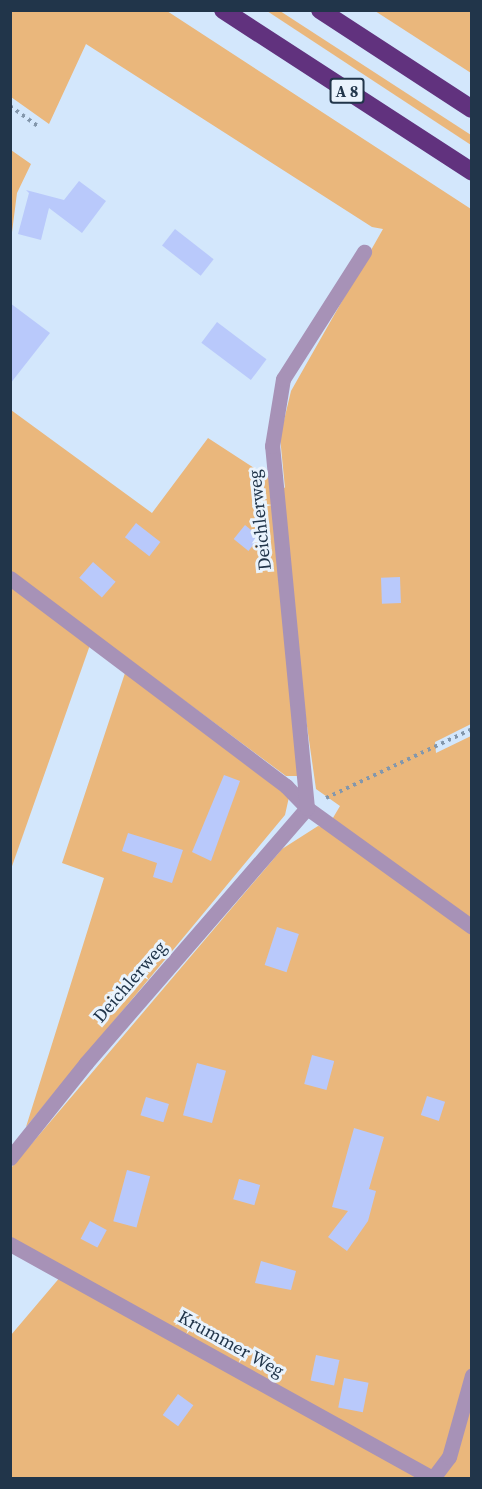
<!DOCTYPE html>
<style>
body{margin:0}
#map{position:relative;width:482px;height:1489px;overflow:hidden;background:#d3e7fc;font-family:"Source Serif 4",serif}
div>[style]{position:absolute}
.green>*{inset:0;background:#eab77c}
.building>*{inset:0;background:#b9c9fb;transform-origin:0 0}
.path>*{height:4px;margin-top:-2px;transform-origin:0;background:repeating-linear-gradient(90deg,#8397ac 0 3px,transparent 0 7.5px)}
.minor>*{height:15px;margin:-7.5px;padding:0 7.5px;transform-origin:7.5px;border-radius:7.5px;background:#a792b7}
.highway>*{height:18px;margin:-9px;padding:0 9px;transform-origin:9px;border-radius:9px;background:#61327e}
span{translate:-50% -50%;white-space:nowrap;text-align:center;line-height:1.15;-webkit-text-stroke:6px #e9f3fd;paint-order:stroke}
.shield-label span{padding:2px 4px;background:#e9f3fd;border:2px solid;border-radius:4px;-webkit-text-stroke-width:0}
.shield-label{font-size:16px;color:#21354a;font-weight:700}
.street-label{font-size:18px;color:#21354a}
.frame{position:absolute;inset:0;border:12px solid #21354a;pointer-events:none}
</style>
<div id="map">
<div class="green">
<div style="clip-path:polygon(11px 11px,167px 11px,471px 209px,471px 724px,435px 742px,436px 753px,471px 736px,471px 1478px,11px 1478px,11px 1335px,67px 1269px,11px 1237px,11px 1168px,282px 849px,318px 826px,327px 828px,340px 806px,316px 789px,304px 705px,299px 776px,286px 776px,11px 572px,11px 410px,152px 513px,208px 438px,285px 488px,280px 437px,291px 391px,383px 229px,372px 227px,86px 44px,49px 124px,11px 97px)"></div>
<div style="clip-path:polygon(267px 11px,280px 11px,471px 135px,471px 145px)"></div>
<div style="clip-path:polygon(375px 11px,471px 11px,471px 73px)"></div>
<div style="clip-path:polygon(11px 150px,31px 164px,17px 193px,11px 240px)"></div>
<div style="clip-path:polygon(10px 585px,90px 645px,11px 869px,10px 869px)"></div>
<div style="clip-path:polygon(125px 673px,289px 797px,285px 815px,26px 1127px,104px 878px,62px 863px)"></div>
</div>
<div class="building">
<div style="clip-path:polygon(79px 181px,106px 201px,82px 233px,49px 208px,41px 240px,18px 234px,29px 193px,26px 190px,64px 200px)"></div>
<div style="left:175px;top:229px;width:49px;height:21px;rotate:38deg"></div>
<div style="clip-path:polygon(10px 303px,50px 333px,10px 384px)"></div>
<div style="left:217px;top:322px;width:62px;height:26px;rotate:37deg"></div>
<div style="left:136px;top:523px;width:31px;height:18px;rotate:38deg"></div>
<div style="left:245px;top:525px;width:19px;height:18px;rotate:39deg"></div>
<div style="left:93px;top:562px;width:30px;height:21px;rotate:41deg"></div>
<div style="left:400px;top:577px;width:26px;height:19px;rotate:88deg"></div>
<div style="clip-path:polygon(224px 775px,240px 781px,211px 861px,192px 852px)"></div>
<div style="clip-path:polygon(128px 833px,183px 850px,172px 883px,153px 877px,157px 863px,122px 851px)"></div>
<div style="left:277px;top:927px;width:23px;height:40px;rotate:18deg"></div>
<div style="left:312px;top:1055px;width:23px;height:30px;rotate:15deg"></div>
<div style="left:197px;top:1063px;width:30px;height:54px;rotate:15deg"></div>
<div style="left:427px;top:1096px;width:19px;height:20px;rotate:18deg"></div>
<div style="left:146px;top:1097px;width:24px;height:19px;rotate:17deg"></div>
<div style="clip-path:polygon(354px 1128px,384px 1137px,369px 1189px,376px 1191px,368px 1221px,347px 1251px,328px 1237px,348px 1211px,332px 1207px)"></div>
<div style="left:127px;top:1170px;width:24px;height:53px;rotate:15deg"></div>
<div style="left:239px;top:1179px;width:22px;height:21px;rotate:16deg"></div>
<div style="left:90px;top:1221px;width:19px;height:20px;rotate:28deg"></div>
<div style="clip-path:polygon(261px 1261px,296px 1271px,291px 1290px,255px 1283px)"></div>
<div style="left:316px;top:1355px;width:24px;height:26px;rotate:12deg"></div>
<div style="left:344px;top:1378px;width:25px;height:30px;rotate:11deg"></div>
<div style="left:178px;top:1394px;width:19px;height:26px;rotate:36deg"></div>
</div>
<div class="path">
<div style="left:10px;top:106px;width:34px;rotate:36deg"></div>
<div style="left:326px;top:798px;width:161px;rotate:-25.3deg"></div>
</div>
<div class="minor">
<div style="left:10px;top:578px;width:346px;rotate:37deg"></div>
<div style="left:286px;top:786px;width:30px;rotate:46deg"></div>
<div style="left:307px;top:808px;width:203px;rotate:35.8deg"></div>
<div style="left:10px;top:1158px;width:122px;rotate:-51.3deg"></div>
<div style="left:86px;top:1063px;width:337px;rotate:-49.1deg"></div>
<div style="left:307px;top:808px;width:364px;rotate:-95.5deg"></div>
<div style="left:272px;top:446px;width:68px;rotate:-80.7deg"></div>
<div style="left:283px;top:379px;width:151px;rotate:-57.5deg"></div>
<div style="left:10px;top:1244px;width:483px;rotate:29deg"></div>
<div style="left:433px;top:1478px;width:26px;rotate:-53deg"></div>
<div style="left:449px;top:1457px;width:85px;rotate:-74.3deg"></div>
</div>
<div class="highway">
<div style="left:223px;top:10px;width:297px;rotate:33deg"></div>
<div style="left:320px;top:10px;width:181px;rotate:33.1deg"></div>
</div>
<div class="shield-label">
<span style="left:347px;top:91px">A 8</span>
</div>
<div class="street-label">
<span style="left:260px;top:520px;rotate:-96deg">Deichlerweg</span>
<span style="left:130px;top:982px;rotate:-49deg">Deichlerweg</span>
<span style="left:231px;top:1344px;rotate:29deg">Krummer Weg</span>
</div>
<div class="frame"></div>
</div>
